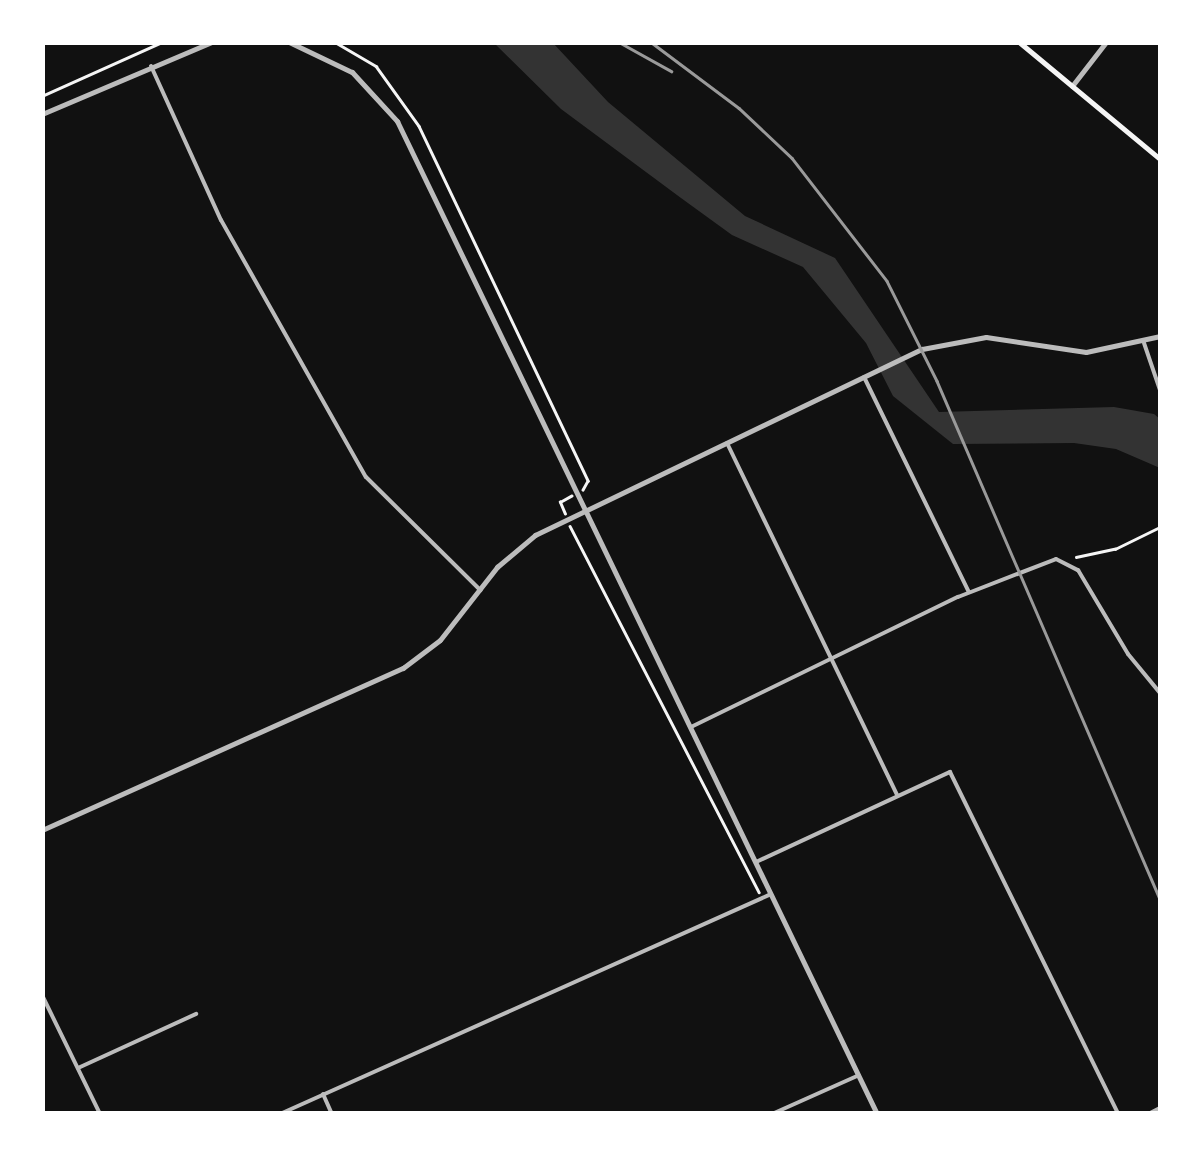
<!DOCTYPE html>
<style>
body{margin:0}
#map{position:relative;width:1203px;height:1156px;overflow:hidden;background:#111;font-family:Helvetica,sans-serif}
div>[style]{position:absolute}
.water>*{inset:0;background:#333}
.path>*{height:2.5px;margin:-1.25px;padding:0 1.25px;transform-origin:1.25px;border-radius:1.25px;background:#f5f5f5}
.minor>*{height:4px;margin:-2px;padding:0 2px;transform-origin:2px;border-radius:2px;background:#bcbcbc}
.tertiary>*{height:5px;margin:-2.5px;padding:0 2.5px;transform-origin:2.5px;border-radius:2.5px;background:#bcbcbc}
.secondary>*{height:5px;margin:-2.5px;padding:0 2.5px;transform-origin:2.5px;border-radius:2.5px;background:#f5f5f5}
.rail>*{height:2.5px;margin:-1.25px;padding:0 1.25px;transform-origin:1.25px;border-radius:1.25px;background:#9a9a9a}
span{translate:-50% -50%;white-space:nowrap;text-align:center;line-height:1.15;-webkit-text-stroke:8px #fff;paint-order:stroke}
.frame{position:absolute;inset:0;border:45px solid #fff;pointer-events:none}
</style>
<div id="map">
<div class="water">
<div style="clip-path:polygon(494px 43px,553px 43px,608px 102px,745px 216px,835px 258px,939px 412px,1114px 407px,1154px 414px,1160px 419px,1160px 468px,1116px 449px,1074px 443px,953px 444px,893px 396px,866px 343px,803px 267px,732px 235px,681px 198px,561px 109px)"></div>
</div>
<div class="path">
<div style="left:335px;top:42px;width:48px;rotate:30.3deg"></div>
<div style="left:376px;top:66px;width:74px;rotate:54.4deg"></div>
<div style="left:419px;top:126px;width:393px;rotate:64.5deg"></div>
<div style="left:588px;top:481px;width:10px;rotate:119deg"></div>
<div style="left:42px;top:96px;width:132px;rotate:-24.2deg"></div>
<div style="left:565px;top:514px;width:13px;rotate:-113deg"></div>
<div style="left:560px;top:502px;width:13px;rotate:-29deg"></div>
<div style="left:570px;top:526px;width:412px;rotate:62.7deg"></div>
<div style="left:1076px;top:557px;width:40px;rotate:-12deg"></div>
<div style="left:1115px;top:549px;width:50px;rotate:-26.1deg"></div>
</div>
<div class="minor">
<div style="left:151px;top:66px;width:169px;rotate:65.6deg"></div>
<div style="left:221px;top:220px;width:295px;rotate:60.6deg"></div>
<div style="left:366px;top:477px;width:161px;rotate:44.7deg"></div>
<div style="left:1144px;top:343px;width:50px;rotate:71.2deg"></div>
<div style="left:864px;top:377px;width:239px;rotate:64deg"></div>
<div style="left:727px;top:443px;width:391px;rotate:64.2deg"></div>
<div style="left:691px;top:727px;width:297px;rotate:-26deg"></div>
<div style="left:958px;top:597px;width:105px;rotate:-21.2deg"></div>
<div style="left:1056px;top:559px;width:25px;rotate:27deg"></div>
<div style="left:1078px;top:570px;width:98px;rotate:59.2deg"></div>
<div style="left:1128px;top:654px;width:50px;rotate:50.6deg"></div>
<div style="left:756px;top:862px;width:214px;rotate:-24.9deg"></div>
<div style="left:950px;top:772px;width:381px;rotate:63.8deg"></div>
<div style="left:42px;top:995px;width:132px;rotate:64deg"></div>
<div style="left:78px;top:1068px;width:130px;rotate:-24.6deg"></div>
<div style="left:323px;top:1094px;width:22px;rotate:66deg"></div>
<div style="left:280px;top:1114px;width:536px;rotate:-24.13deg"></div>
<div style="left:772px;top:1114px;width:95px;rotate:-24.1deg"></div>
</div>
<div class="tertiary">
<div style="left:289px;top:42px;width:70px;rotate:25.5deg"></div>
<div style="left:352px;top:72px;width:67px;rotate:47.4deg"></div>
<div style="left:397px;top:121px;width:1103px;rotate:64.2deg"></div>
<div style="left:1072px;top:86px;width:56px;rotate:-52.3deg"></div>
<div style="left:42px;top:114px;width:185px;rotate:-23deg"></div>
<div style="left:42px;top:830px;width:396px;rotate:-24.2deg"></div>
<div style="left:403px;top:668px;width:46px;rotate:-37.1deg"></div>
<div style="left:440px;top:640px;width:93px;rotate:-52deg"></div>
<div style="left:497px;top:567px;width:50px;rotate:-40.1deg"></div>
<div style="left:535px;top:535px;width:429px;rotate:-25.7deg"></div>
<div style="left:922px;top:349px;width:65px;rotate:-10.6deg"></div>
<div style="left:986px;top:337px;width:101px;rotate:8.5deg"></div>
<div style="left:1086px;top:352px;width:76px;rotate:-12.2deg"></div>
<div style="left:1148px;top:1114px;width:13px;rotate:-27deg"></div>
</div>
<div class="secondary">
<div style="left:1019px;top:42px;width:183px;rotate:39.7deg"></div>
</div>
<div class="rail">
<div style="left:619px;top:42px;width:60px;rotate:29.1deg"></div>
<div style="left:651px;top:42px;width:110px;rotate:36.9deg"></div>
<div style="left:739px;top:108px;width:73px;rotate:43.3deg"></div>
<div style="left:792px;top:158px;width:155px;rotate:52.3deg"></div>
<div style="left:887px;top:281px;width:112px;rotate:63.4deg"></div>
<div style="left:937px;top:381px;width:564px;rotate:66.71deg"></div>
</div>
<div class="frame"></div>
</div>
